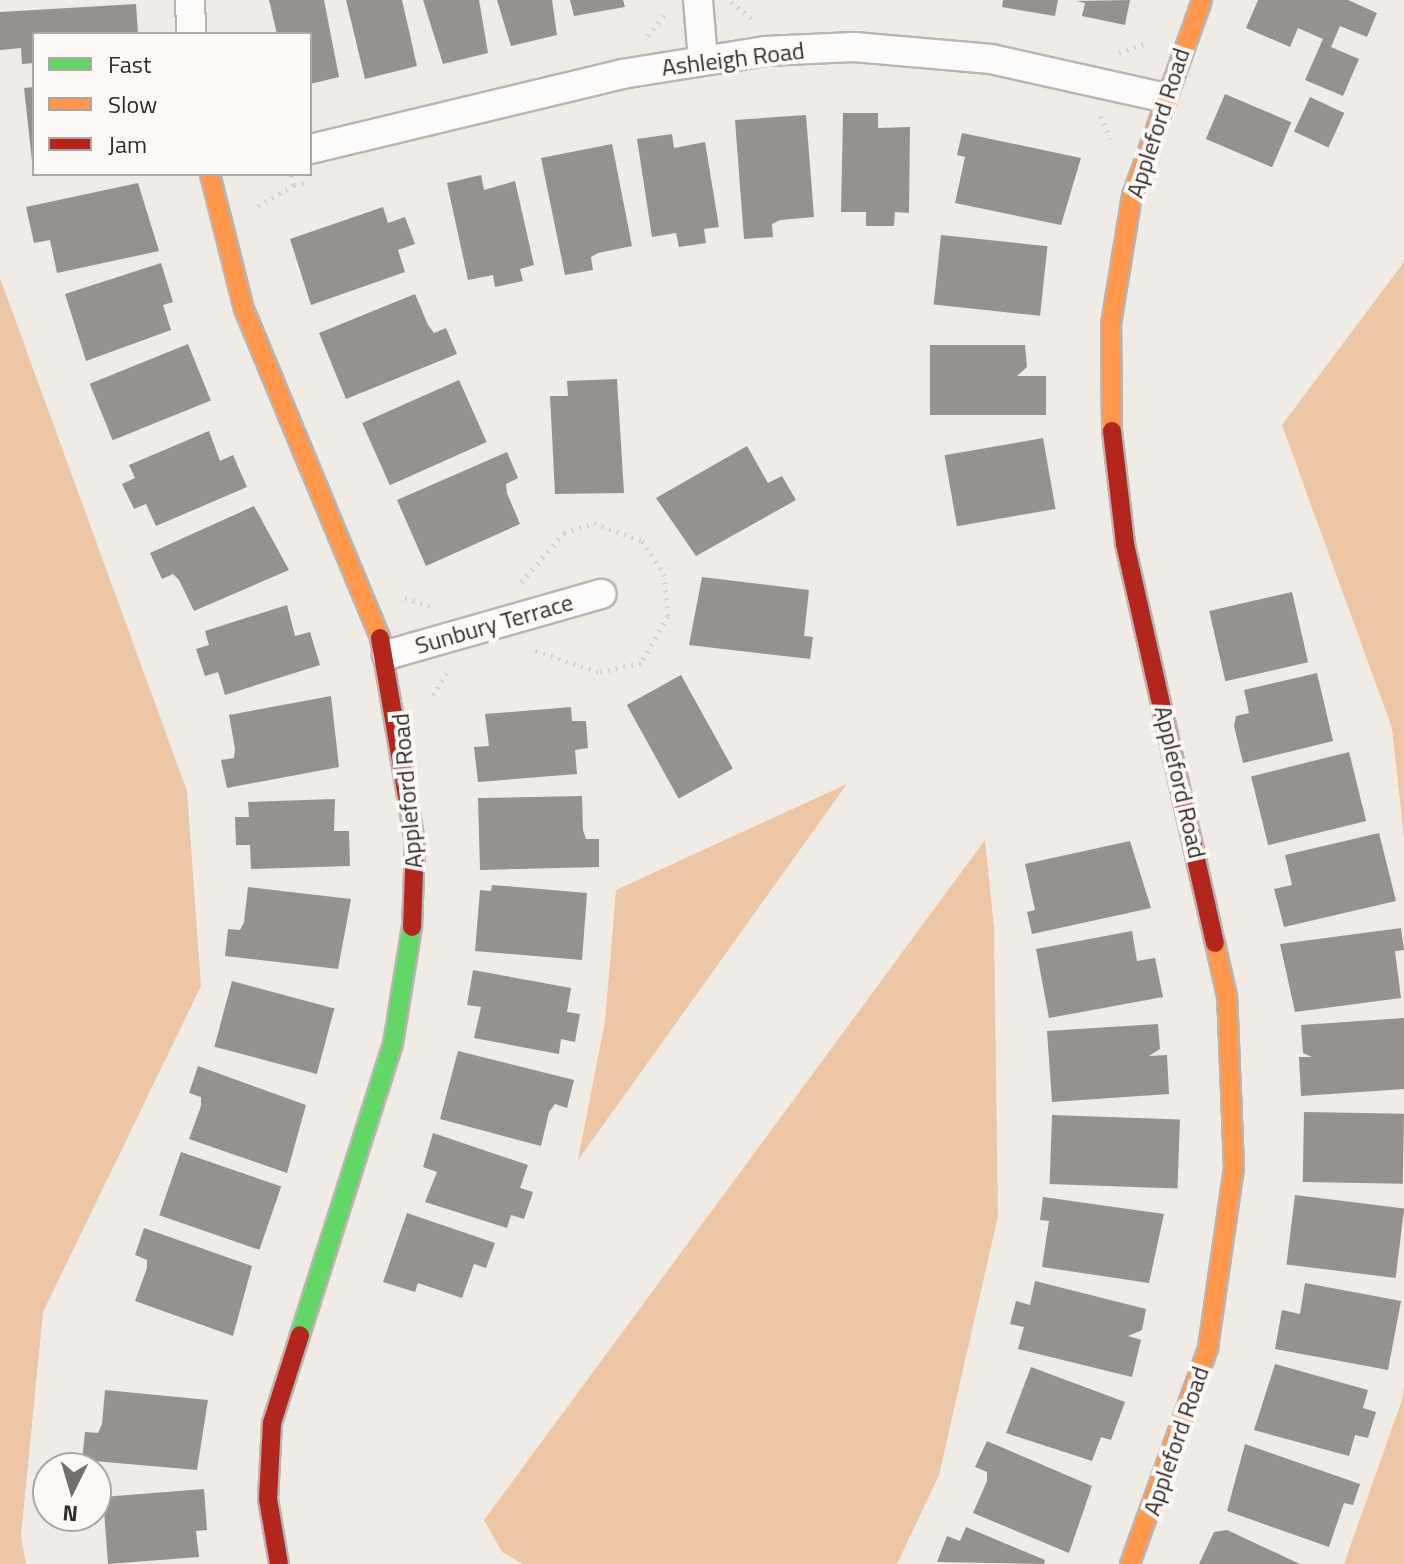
<!DOCTYPE html>
<style>
body{margin:0}
#map{position:relative;width:1404px;height:1564px;overflow:hidden;background:#f1ebe6;font-family:"Titillium Web",sans-serif}
div>[style]{position:absolute}
.forest>*{inset:0;background:#ecc6a5}
.building>*{inset:0;background:#95918d;transform-origin:0 0}
.path>*{height:5px;margin-top:-2.5px;transform-origin:0;background:repeating-linear-gradient(90deg,#d5d3d2 0 2px,transparent 0 8px)}
.roads{filter:drop-shadow(2px 0 #b9b5b2) drop-shadow(-2px 0 #b9b5b2) drop-shadow(0 2px #b9b5b2) drop-shadow(0 -2px #b9b5b2)}
.street>*{height:28px;margin:-14px;padding:0 14px;transform-origin:14px;border-radius:14px;background:#fdfcfb}
.fast>*{height:18px;margin:-9px;padding:0 9px;transform-origin:9px;border-radius:9px;background:#63d668}
.slow>*{height:18px;margin:-9px;padding:0 9px;transform-origin:9px;border-radius:9px;background:#ff974d}
.jam>*{height:18px;margin:-9px;padding:0 9px;transform-origin:9px;border-radius:9px;background:#b3261e}
span{translate:-50% -50%;white-space:nowrap;text-align:center;line-height:1.15;-webkit-text-stroke:8px #fef9f6;paint-order:stroke}
.street-label{font-size:24px;color:#302c29}
.legend{position:absolute;left:32px;top:32px;width:280px;height:144px;box-sizing:border-box;background:#fef9f6;border:2px solid #aca7a4;margin:0;padding:10px 14px;list-style:none;font-size:24px;color:#302c29}
.legend li{display:flex;align-items:center;gap:16px;height:40px}
.legend b{width:40px;border:2px solid #aca7a4}
.north{position:absolute;left:32px;top:1452px;width:80px;height:80px;box-sizing:border-box;background:#fef9f6;border:2px solid #aca7a4;border-radius:50%;rotate:185deg;font-size:22px;font-weight:700;line-height:32px;text-align:center;color:#302c29}
.north::after{content:'';display:block;margin:auto;width:28px;height:36px;background:#746f6b;clip-path:polygon(50% 0,100% 100%,50% 72%,0 100%)}
</style>
<div id="map">
<div class="forest">
<div style="clip-path:polygon(1404px 262px,1404px 838px,1392px 728px,1282px 425px)"></div>
<div style="clip-path:polygon(0 278px,187px 791px,201px 986px,43px 1312px,21px 1536px,26px 1564px,0 1564px)"></div>
<div style="clip-path:polygon(847px 784px,578px 1160px,605px 1021px,616px 890px)"></div>
<div style="clip-path:polygon(985px 840px,994px 928px,998px 1216px,939px 1475px,897px 1564px,523px 1564px,502px 1552px,484px 1520px)"></div>
<div style="clip-path:polygon(1404px 1387px,1404px 1564px,1344px 1564px,1402px 1400px)"></div>
</div>
<div class="building">
<div style="clip-path:polygon(269px 0,324px 0,339px 77px,310px 84px,310px 34px,277px 34px)"></div>
<div style="clip-path:polygon(346px 0,402px 0,417px 66px,365px 79px)"></div>
<div style="clip-path:polygon(423px 0,479px 0,488px 53px,443px 64px)"></div>
<div style="clip-path:polygon(497px 0,552px 0,557px 35px,511px 46px)"></div>
<div style="clip-path:polygon(570px 0,623px 0,625px 7px,574px 16px)"></div>
<div style="clip-path:polygon(1003px 0,1058px 0,1055px 16px,1002px 7px)"></div>
<div style="clip-path:polygon(1130px 0,1125px 25px,1082px 16px,1085px 3px,1076px 1px)"></div>
<div style="clip-path:polygon(1258px 0,1348px 0,1377px 13px,1367px 37px,1340px 26px,1331px 47px,1359px 59px,1343px 96px,1305px 80px,1323px 39px,1298px 28px,1290px 47px,1246px 28px)"></div>
<div style="clip-path:polygon(136px 4px,138px 34px,34px 34px,34px 63px,22px 64px,21px 48px,0 50px,0 12px)"></div>
<div style="clip-path:polygon(34px 87px,34px 161px,32px 161px,24px 88px)"></div>
<div style="left:1225px;top:94px;width:72px;height:49px;rotate:23deg"></div>
<div style="left:1310px;top:97px;width:38px;height:38px;rotate:25deg"></div>
<div style="clip-path:polygon(843px 113px,878px 113px,878px 128px,910px 127px,909px 213px,895px 212px,894px 226px,866px 226px,866px 212px,841px 212px)"></div>
<div style="clip-path:polygon(806px 115px,814px 217px,780px 220px,772px 224px,773px 237px,744px 239px,735px 120px)"></div>
<div style="clip-path:polygon(962px 133px,1081px 158px,1061px 225px,955px 203px,965px 157px,957px 155px)"></div>
<div style="clip-path:polygon(672px 134px,674px 148px,705px 142px,719px 227px,704px 229px,706px 243px,679px 247px,676px 233px,652px 237px,637px 139px)"></div>
<div style="clip-path:polygon(612px 144px,632px 246px,598px 253px,591px 257px,593px 270px,565px 275px,541px 158px)"></div>
<div style="clip-path:polygon(481px 175px,484px 190px,515px 181px,534px 265px,520px 269px,523px 281px,495px 287px,493px 275px,468px 280px,447px 183px)"></div>
<div style="clip-path:polygon(138px 183px,159px 251px,57px 273px,50px 240px,34px 243px,26px 207px)"></div>
<div style="clip-path:polygon(383px 207px,388px 223px,405px 217px,415px 244px,398px 250px,405px 272px,311px 305px,290px 239px)"></div>
<div style="left:941px;top:235px;width:107px;height:70px;rotate:6deg"></div>
<div style="clip-path:polygon(161px 263px,173px 302px,163px 305px,171px 330px,86px 361px,65px 294px)"></div>
<div style="clip-path:polygon(415px 294px,428px 325px,434px 333px,446px 328px,457px 354px,346px 399px,319px 333px)"></div>
<div style="left:188px;top:344px;width:61px;height:106px;rotate:68deg"></div>
<div style="clip-path:polygon(930px 345px,1025px 345px,1027px 367px,1017px 376px,1046px 376px,1046px 415px,930px 415px)"></div>
<div style="clip-path:polygon(617px 379px,624px 493px,555px 494px,550px 396px,568px 396px,567px 381px)"></div>
<div style="left:459px;top:380px;width:68px;height:106px;rotate:66deg"></div>
<div style="clip-path:polygon(209px 431px,220px 461px,233px 455px,247px 487px,156px 526px,146px 504px,134px 509px,122px 484px,135px 478px,129px 465px)"></div>
<div style="left:1043px;top:438px;width:72px;height:100px;rotate:80deg"></div>
<div style="clip-path:polygon(747px 446px,768px 483px,782px 476px,796px 500px,696px 556px,656px 498px)"></div>
<div style="clip-path:polygon(507px 452px,518px 478px,506px 484px,507px 493px,520px 524px,426px 566px,397px 500px)"></div>
<div style="clip-path:polygon(254px 506px,289px 570px,194px 611px,179px 580px,173px 574px,162px 579px,150px 553px)"></div>
<div style="clip-path:polygon(702px 577px,809px 590px,804px 636px,813px 637px,810px 659px,689px 645px)"></div>
<div style="left:1292px;top:592px;width:72px;height:85px;rotate:77deg"></div>
<div style="clip-path:polygon(287px 605px,295px 636px,310px 632px,320px 665px,225px 695px,218px 672px,205px 676px,196px 649px,209px 645px,205px 631px)"></div>
<div style="clip-path:polygon(1317px 673px,1333px 741px,1243px 763px,1234px 726px,1236px 716px,1249px 713px,1244px 690px)"></div>
<div style="left:681px;top:675px;width:107px;height:62px;rotate:61deg"></div>
<div style="clip-path:polygon(331px 696px,339px 767px,227px 788px,221px 760px,234px 758px,235px 749px,229px 715px)"></div>
<div style="clip-path:polygon(571px 707px,572px 721px,586px 721px,588px 748px,575px 750px,577px 774px,478px 782px,474px 747px,489px 746px,485px 714px)"></div>
<div style="left:1349px;top:752px;width:71px;height:101px;rotate:76deg"></div>
<div style="clip-path:polygon(582px 796px,583px 830px,586px 839px,599px 839px,599px 867px,480px 870px,478px 798px)"></div>
<div style="clip-path:polygon(335px 799px,334px 831px,349px 831px,350px 866px,251px 869px,250px 845px,236px 845px,235px 817px,249px 817px,248px 802px)"></div>
<div style="clip-path:polygon(1379px 833px,1396px 901px,1284px 927px,1274px 889px,1292px 885px,1285px 855px)"></div>
<div style="clip-path:polygon(1130px 841px,1151px 908px,1032px 934px,1027px 912px,1035px 910px,1025px 864px)"></div>
<div style="clip-path:polygon(492px 885px,587px 893px,582px 960px,475px 951px,480px 890px,491px 891px)"></div>
<div style="clip-path:polygon(248px 887px,351px 899px,338px 969px,225px 956px,228px 929px,240px 930px,244px 922px)"></div>
<div style="clip-path:polygon(1401px 928px,1404px 950px,1395px 951px,1401px 998px,1295px 1012px,1280px 944px)"></div>
<div style="clip-path:polygon(1132px 931px,1137px 961px,1155px 958px,1163px 997px,1049px 1018px,1036px 949px)"></div>
<div style="clip-path:polygon(473px 970px,571px 988px,567px 1012px,580px 1014px,575px 1042px,561px 1039px,559px 1054px,474px 1038px,481px 1007px,467px 1005px)"></div>
<div style="left:232px;top:981px;width:106px;height:68px;rotate:15deg"></div>
<div style="clip-path:polygon(1404px 1018px,1404px 1089px,1301px 1096px,1299px 1057px,1312px 1057px,1303px 1053px,1301px 1025px)"></div>
<div style="clip-path:polygon(1158px 1024px,1160px 1049px,1149px 1056px,1167px 1055px,1169px 1094px,1052px 1102px,1047px 1031px)"></div>
<div style="clip-path:polygon(458px 1051px,574px 1080px,567px 1108px,555px 1104px,549px 1112px,541px 1146px,440px 1119px)"></div>
<div style="clip-path:polygon(198px 1066px,306px 1105px,287px 1173px,189px 1139px,201px 1106px,201px 1097px,189px 1093px)"></div>
<div style="left:1304px;top:1112px;width:100px;height:70px;rotate:1deg"></div>
<div style="left:1052px;top:1115px;width:128px;height:69px;rotate:2deg"></div>
<div style="clip-path:polygon(433px 1133px,528px 1165px,520px 1188px,533px 1192px,524px 1219px,511px 1215px,507px 1228px,425px 1202px,437px 1172px,423px 1167px)"></div>
<div style="left:181px;top:1152px;width:106px;height:67px;rotate:19deg"></div>
<div style="left:1295px;top:1195px;width:110px;height:70px;rotate:7deg"></div>
<div style="clip-path:polygon(1043px 1197px,1164px 1214px,1149px 1283px,1042px 1267px,1049px 1221px,1040px 1220px)"></div>
<div style="clip-path:polygon(407px 1213px,495px 1243px,486px 1268px,474px 1264px,462px 1298px,418px 1283px,415px 1292px,383px 1282px)"></div>
<div style="clip-path:polygon(144px 1228px,252px 1266px,233px 1336px,135px 1301px,147px 1268px,147px 1260px,135px 1255px)"></div>
<div style="clip-path:polygon(1035px 1281px,1146px 1309px,1142px 1330px,1128px 1336px,1141px 1340px,1132px 1377px,1018px 1349px,1024px 1327px,1010px 1324px,1016px 1301px,1030px 1305px)"></div>
<div style="clip-path:polygon(1305px 1283px,1401px 1301px,1388px 1370px,1275px 1349px,1282px 1310px,1300px 1314px)"></div>
<div style="clip-path:polygon(1275px 1364px,1368px 1390px,1363px 1408px,1376px 1412px,1368px 1438px,1355px 1435px,1349px 1456px,1254px 1430px)"></div>
<div style="clip-path:polygon(1031px 1367px,1125px 1402px,1111px 1440px,1101px 1437px,1092px 1461px,1006px 1433px)"></div>
<div style="clip-path:polygon(105px 1390px,208px 1400px,197px 1470px,82px 1460px,85px 1432px,98px 1433px,102px 1424px)"></div>
<div style="clip-path:polygon(987px 1441px,1092px 1486px,1069px 1553px,973px 1513px,987px 1481px,987px 1472px,975px 1467px)"></div>
<div style="clip-path:polygon(1245px 1444px,1360px 1484px,1353px 1505px,1344px 1503px,1329px 1547px,1227px 1511px)"></div>
<div style="clip-path:polygon(204px 1489px,207px 1530px,196px 1531px,199px 1557px,108px 1564px,103px 1497px)"></div>
<div style="clip-path:polygon(966px 1527px,1045px 1560px,1044px 1564px,937px 1562px,947px 1536px,960px 1541px)"></div>
<div style="clip-path:polygon(1227px 1530px,1300px 1564px,1199px 1564px,1214px 1532px)"></div>
</div>
<div class="path">
<div style="left:731px;top:2px;width:29px;rotate:38deg"></div>
<div style="left:648px;top:36px;width:29px;rotate:-52deg"></div>
<div style="left:1119px;top:53px;width:29px;rotate:-20deg"></div>
<div style="left:1100px;top:116px;width:25px;rotate:64deg"></div>
<div style="left:294px;top:185px;width:13px;rotate:-13deg"></div>
<div style="left:258px;top:206px;width:42px;rotate:-30.3deg"></div>
<div style="left:294px;top:185px;width:11px;rotate:-105deg"></div>
<div style="left:521px;top:582px;width:65px;rotate:-48.7deg"></div>
<div style="left:564px;top:533px;width:32px;rotate:-18deg"></div>
<div style="left:594px;top:523px;width:51px;rotate:20.6deg"></div>
<div style="left:642px;top:541px;width:40px;rotate:56deg"></div>
<div style="left:664px;top:574px;width:42px;rotate:84.6deg"></div>
<div style="left:668px;top:616px;width:54px;rotate:119.9deg"></div>
<div style="left:641px;top:663px;width:44px;rotate:168.2deg"></div>
<div style="left:598px;top:672px;width:71px;rotate:-161.1deg"></div>
<div style="left:405px;top:598px;width:29px;rotate:18deg"></div>
<div style="left:433px;top:695px;width:26px;rotate:-58deg"></div>
</div>
<div class="roads">
<div class="street">
<div style="left:190px;top:0;width:34px;rotate:88deg"></div>
<div style="left:698px;top:0;width:59px;rotate:85.2deg"></div>
<div style="left:310px;top:149px;width:321px;rotate:-13.5deg"></div>
<div style="left:622px;top:74px;width:145px;rotate:-9.1deg"></div>
<div style="left:765px;top:51px;width:89px;rotate:-2.6deg"></div>
<div style="left:854px;top:47px;width:138px;rotate:5deg"></div>
<div style="left:991px;top:59px;width:174px;rotate:12.6deg"></div>
<div style="left:387px;top:655px;width:223px;rotate:-15.9deg"></div>
</div>
<div class="fast">
<div style="left:300px;top:1335px;width:305px;rotate:-72.3deg"></div>
<div style="left:393px;top:1044px;width:119px;rotate:-80.8deg"></div>
</div>
<div class="slow">
<div style="left:210px;top:174px;width:139px;rotate:75.9deg"></div>
<div style="left:244px;top:309px;width:356px;rotate:67.5deg"></div>
<div style="left:1112px;top:431px;width:107px;rotate:-90.5deg"></div>
<div style="left:1111px;top:324px;width:130px;rotate:-80.7deg"></div>
<div style="left:1132px;top:196px;width:208px;rotate:-70.3deg"></div>
<div style="left:1130px;top:1564px;width:230px;rotate:-70.1deg"></div>
<div style="left:1208px;top:1348px;width:183px;rotate:-81.8deg"></div>
<div style="left:1234px;top:1167px;width:171px;rotate:-92.3deg"></div>
<div style="left:1227px;top:996px;width:54px;rotate:-102.8deg"></div>
</div>
<div class="jam">
<div style="left:1112px;top:431px;width:114px;rotate:83.4deg"></div>
<div style="left:1125px;top:544px;width:409px;rotate:77.3deg"></div>
<div style="left:380px;top:638px;width:208px;rotate:80.3deg"></div>
<div style="left:415px;top:843px;width:84px;rotate:92deg"></div>
<div style="left:279px;top:1564px;width:66px;rotate:-99.6deg"></div>
<div style="left:268px;top:1499px;width:76px;rotate:-87deg"></div>
<div style="left:272px;top:1423px;width:92px;rotate:-72.3deg"></div>
</div>
</div>
<div class="street-label">
<span style="left:733px;top:59px;rotate:-7deg">Ashleigh Road</span>
<span style="left:1158px;top:123px;rotate:-72deg">Appleford Road</span>
<span style="left:494px;top:624px;rotate:-16deg">Sunbury Terrace</span>
<span style="left:1180px;top:782px;rotate:77deg">Appleford Road</span>
<span style="left:407px;top:791px;rotate:-95deg">Appleford Road</span>
<span style="left:1176px;top:1441px;rotate:-71deg">Appleford Road</span>
</div>
<ul class="legend">
<li><b style="height:10px;background:#63d668"></b>Fast</li>
<li><b style="height:10px;background:#ff974d"></b>Slow</li>
<li><b style="height:10px;background:#b3261e"></b>Jam</li>
</ul>
<div class="north">N</div>
</div>
